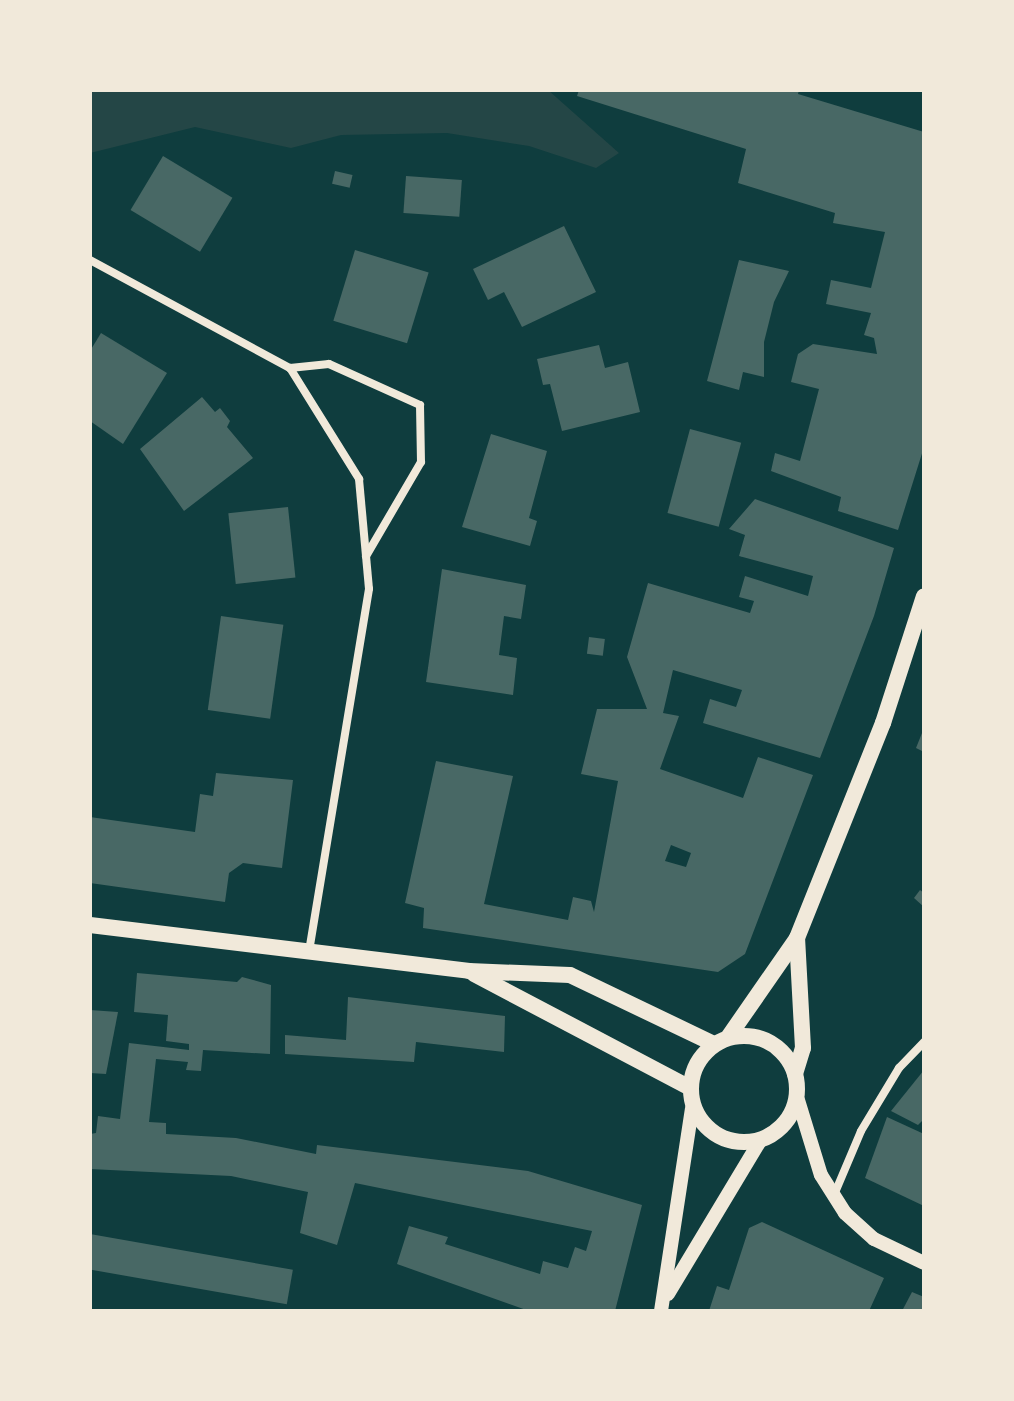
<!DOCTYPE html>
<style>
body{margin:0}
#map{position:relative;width:1014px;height:1401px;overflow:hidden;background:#0f3d3e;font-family:"Roboto Condensed",sans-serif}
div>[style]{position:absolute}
.green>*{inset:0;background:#244646}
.building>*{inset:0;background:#486865;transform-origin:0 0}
.minor>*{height:8px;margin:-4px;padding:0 4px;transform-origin:4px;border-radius:4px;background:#f1e9da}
.tertiary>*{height:14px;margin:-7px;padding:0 7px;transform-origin:7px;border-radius:7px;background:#f1e9da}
.secondary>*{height:16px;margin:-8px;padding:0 8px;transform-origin:8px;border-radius:8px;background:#f1e9da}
.secondary>.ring{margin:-8px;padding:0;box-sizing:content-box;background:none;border:16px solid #f1e9da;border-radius:50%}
span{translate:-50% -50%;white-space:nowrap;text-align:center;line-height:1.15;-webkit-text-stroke:8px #f1e9da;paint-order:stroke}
.frame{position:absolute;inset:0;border:92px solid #f1e9da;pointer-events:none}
</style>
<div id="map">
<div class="green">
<div style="clip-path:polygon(90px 90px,548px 90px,619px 153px,596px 168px,529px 146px,447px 133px,341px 135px,291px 148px,195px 127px,90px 153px)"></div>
</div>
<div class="building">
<div style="clip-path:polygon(579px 90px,799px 90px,798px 94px,924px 132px,924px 447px,898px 530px,838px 511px,841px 497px,771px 471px,775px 453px,800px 461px,819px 389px,791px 382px,798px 354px,813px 344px,877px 354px,874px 338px,864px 335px,871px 313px,826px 304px,831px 280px,871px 288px,885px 232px,833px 223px,835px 213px,738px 183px,746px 149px,577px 96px)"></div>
<div style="left:163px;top:156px;width:81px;height:63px;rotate:31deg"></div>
<div style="left:335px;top:171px;width:18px;height:13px;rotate:13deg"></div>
<div style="left:406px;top:176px;width:56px;height:37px;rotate:4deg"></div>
<div style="clip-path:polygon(564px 226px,596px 292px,522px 327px,504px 292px,488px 300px,473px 269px)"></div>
<div style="left:355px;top:250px;width:77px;height:74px;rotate:17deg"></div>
<div style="clip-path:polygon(739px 260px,789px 271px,774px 302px,764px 342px,764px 377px,743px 372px,739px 390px,707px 381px)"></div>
<div style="clip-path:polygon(101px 333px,167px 373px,123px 444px,90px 421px,90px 351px)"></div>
<div style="clip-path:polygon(599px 345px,605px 368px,628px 362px,640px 412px,562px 431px,550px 384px,543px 385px,537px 359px)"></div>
<div style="clip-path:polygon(202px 397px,215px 412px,220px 408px,230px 421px,227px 427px,253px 458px,184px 511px,140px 449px)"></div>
<div style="left:690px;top:429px;width:53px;height:87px;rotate:15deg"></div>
<div style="clip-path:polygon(491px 434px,547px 451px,529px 518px,537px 521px,530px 546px,462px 527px)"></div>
<div style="clip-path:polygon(evenodd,755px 499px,894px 548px,874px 616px,820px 758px,703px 723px,710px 699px,736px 707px,742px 690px,673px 670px,663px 713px,679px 716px,660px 769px,743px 798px,758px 757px,813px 775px,745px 954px,718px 972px,423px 928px,424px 908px,405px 903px,436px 761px,513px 776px,484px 904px,568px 920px,573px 897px,591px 901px,594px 912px,618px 781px,581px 774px,597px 709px,647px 709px,627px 657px,648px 583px,750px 613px,754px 601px,739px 597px,745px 576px,808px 596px,813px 576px,739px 556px,745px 535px,729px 529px,755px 499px,671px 845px,691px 853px,686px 867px,665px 861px,671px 845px)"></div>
<div style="left:288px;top:507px;width:71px;height:60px;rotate:84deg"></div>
<div style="clip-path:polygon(442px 569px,526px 585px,521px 619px,504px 616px,499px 655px,517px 658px,513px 695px,426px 682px)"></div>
<div style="left:221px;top:616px;width:63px;height:95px;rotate:8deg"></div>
<div style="left:589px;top:637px;width:16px;height:17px;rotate:7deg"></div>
<div style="clip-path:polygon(924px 728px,924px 752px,916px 748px)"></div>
<div style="clip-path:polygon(216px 773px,293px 780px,282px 868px,243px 863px,229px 873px,225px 902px,90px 883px,90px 817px,195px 832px,200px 794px,213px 796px)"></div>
<div style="clip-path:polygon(920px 890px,924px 893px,924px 907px,914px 898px)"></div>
<div style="clip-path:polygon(137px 973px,237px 982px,242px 977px,271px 985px,270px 1054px,203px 1050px,201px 1071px,186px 1070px,188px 1062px,156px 1059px,149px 1122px,166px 1123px,166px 1134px,236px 1138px,316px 1154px,317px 1145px,528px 1171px,642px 1205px,615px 1311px,529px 1311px,397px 1264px,409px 1226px,448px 1237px,445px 1244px,540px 1274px,543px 1261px,568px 1268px,575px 1247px,586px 1251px,592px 1231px,355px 1183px,337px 1245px,300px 1233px,308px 1192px,231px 1176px,90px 1169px,90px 1134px,96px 1133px,98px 1116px,120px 1119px,129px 1043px,189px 1050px,189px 1044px,166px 1041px,168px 1015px,134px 1012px)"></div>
<div style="clip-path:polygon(348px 997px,505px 1016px,504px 1052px,416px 1042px,414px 1062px,285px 1054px,285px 1035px,346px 1040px)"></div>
<div style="clip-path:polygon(90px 1010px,118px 1012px,106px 1074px,90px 1073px)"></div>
<div style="clip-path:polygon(924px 1070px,924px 1119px,918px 1125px,891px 1111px)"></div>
<div style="clip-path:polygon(887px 1117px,924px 1134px,924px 1206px,865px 1178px)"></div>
<div style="clip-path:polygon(762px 1222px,884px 1278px,869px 1311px,709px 1311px,717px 1286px,729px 1290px,749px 1228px)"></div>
<div style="left:90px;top:1234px;width:206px;height:35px;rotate:10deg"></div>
<div style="clip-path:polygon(912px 1292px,924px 1297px,924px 1311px,902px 1311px)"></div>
</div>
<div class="minor">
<div style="left:90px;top:260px;width:227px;rotate:28.4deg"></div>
<div style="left:290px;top:368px;width:131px;rotate:58.1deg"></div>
<div style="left:359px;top:479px;width:110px;rotate:84.8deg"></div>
<div style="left:369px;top:589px;width:367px;rotate:99.4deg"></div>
<div style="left:290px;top:368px;width:39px;rotate:-6deg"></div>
<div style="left:329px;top:364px;width:100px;rotate:24.3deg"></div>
<div style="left:420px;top:405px;width:57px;rotate:89deg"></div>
<div style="left:421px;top:462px;width:109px;rotate:120.3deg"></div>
<div style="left:834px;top:1195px;width:69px;rotate:-67.1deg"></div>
<div style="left:861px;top:1131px;width:74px;rotate:-58.9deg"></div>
<div style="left:899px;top:1068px;width:36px;rotate:-46deg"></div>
</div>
<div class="tertiary">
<div style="left:798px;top:1100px;width:78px;rotate:73deg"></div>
<div style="left:821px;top:1175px;width:45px;rotate:57.7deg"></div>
<div style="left:845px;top:1213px;width:39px;rotate:42deg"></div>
<div style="left:874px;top:1239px;width:55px;rotate:25.6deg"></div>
<div style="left:668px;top:1294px;width:179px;rotate:-59deg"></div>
<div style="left:661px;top:1311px;width:204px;rotate:-81.3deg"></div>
</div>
<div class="secondary">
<div style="left:90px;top:925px;width:382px;rotate:6.9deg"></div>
<div style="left:469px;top:971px;width:101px;rotate:2.3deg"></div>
<div style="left:570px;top:975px;width:160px;rotate:25.6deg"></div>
<div style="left:474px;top:974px;width:244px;rotate:27.8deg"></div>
<div class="ring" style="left:691px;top:1036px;width:90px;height:90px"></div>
<div style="left:729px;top:1036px;width:119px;rotate:-55.2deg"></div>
<div style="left:797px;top:938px;width:232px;rotate:-68.2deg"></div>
<div style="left:883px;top:723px;width:133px;rotate:-72.1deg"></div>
<div style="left:795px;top:1074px;width:27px;rotate:-73deg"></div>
<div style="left:803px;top:1048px;width:110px;rotate:-93.1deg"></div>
</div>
<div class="frame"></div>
</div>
